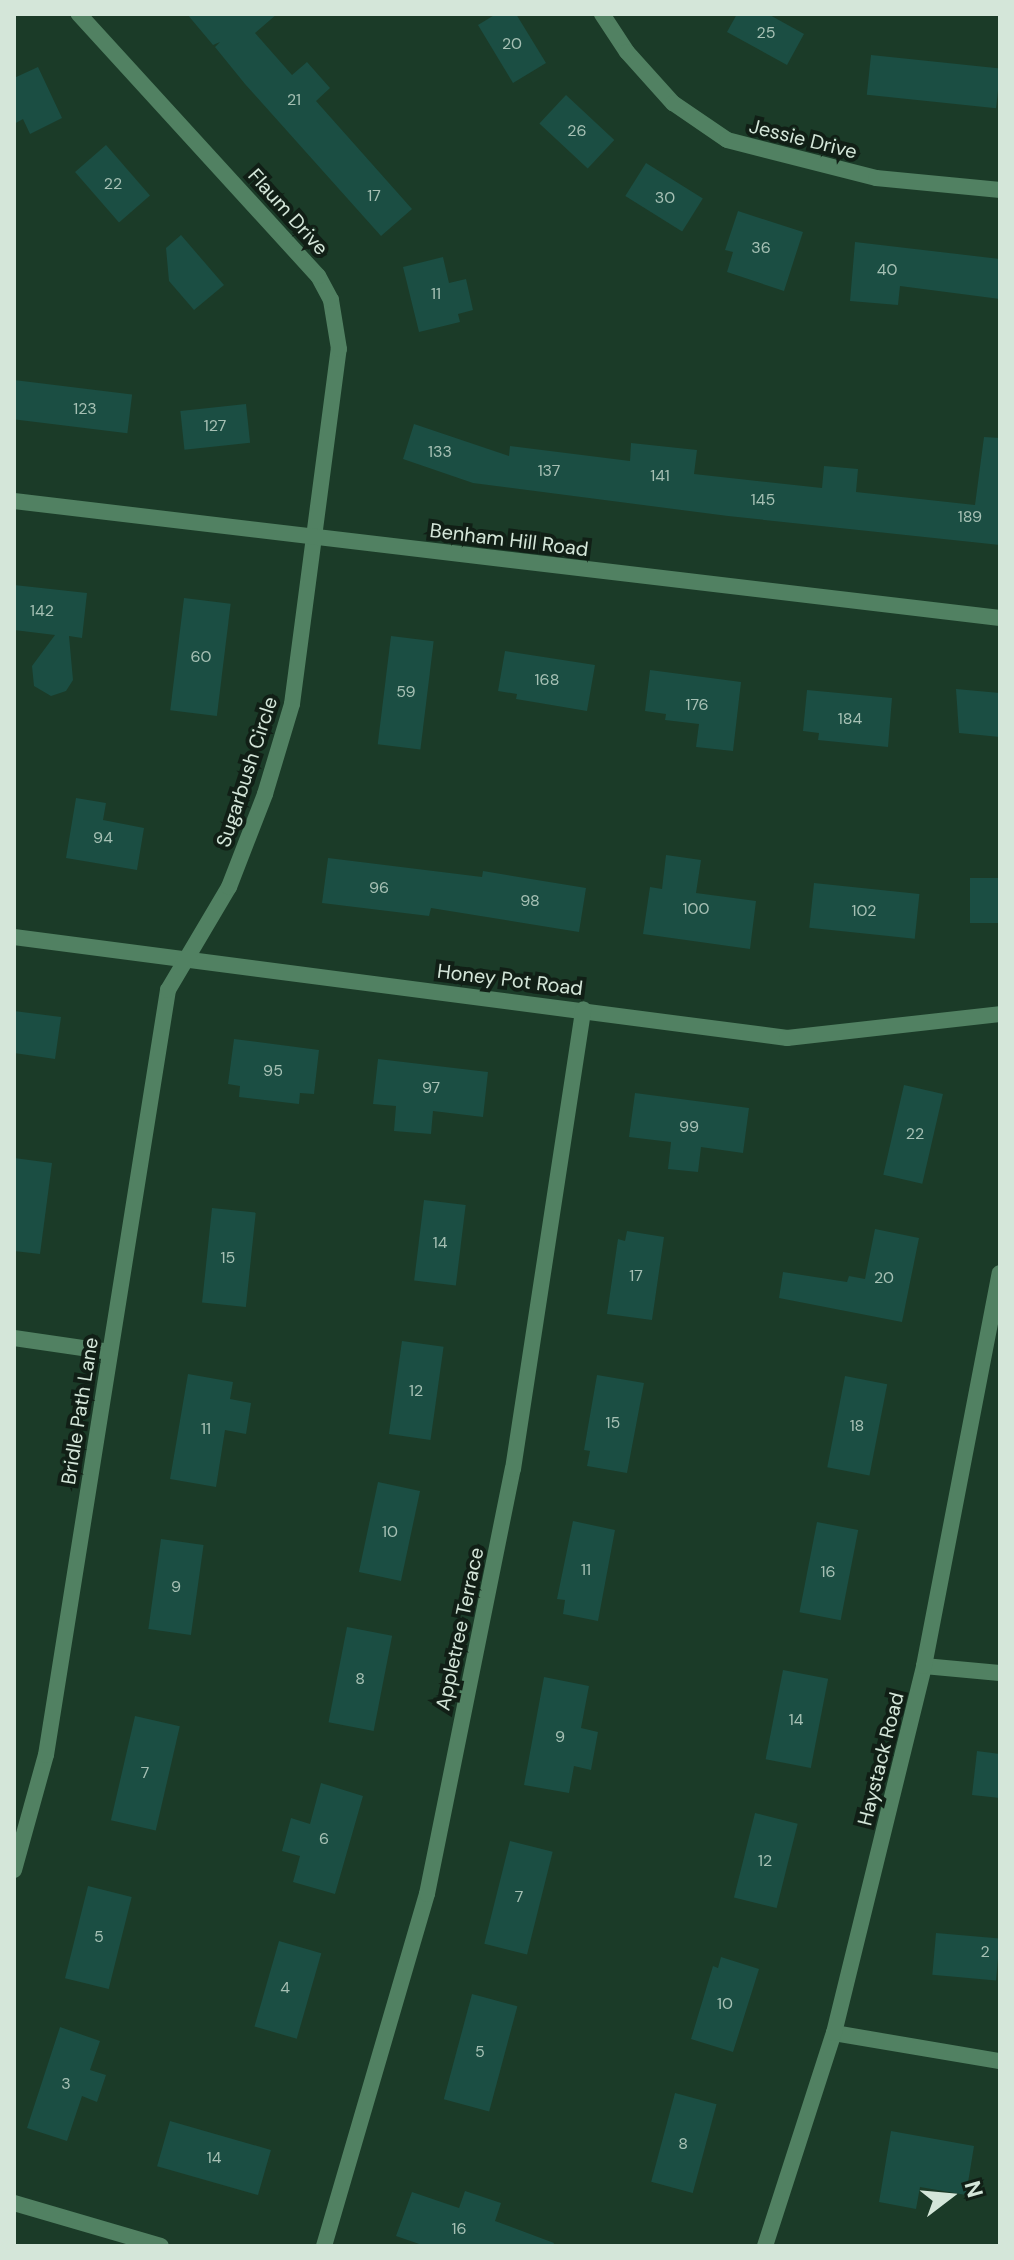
<!DOCTYPE html>
<style>
body{margin:0}
#map{position:relative;width:1014px;height:2260px;overflow:hidden;background:#1b3b28;font-family:"DM Sans",sans-serif}
div>[style]{position:absolute}
.building>*{inset:0;background:#1b4e43;transform-origin:0 0}
.minor>*{height:16px;margin:-8px;padding:0 8px;transform-origin:8px;border-radius:8px;background:#518162}
.tertiary>*{height:16px;margin:-8px;padding:0 8px;transform-origin:8px;border-radius:8px;background:#518162}
span{translate:-50% -50%;white-space:nowrap;text-align:center;line-height:1.15;-webkit-text-stroke:8px #111f16;paint-order:stroke}
.number-label{font-size:16px;color:#a6c0b4}
.number-label span{-webkit-text-stroke-width:0}
.street-label{font-size:20px;color:#d4e6d9}
.frame{position:absolute;inset:0;border:16px solid #d4e6d9;pointer-events:none}
.north{position:absolute;left:910px;top:2156px;width:80px;height:80px;-webkit-text-stroke:6px #111f16;paint-order:stroke;rotate:74deg;font-size:22px;font-weight:700;line-height:32px;text-align:center;color:#d4e6d9}
.north::after{content:'';display:block;margin:auto;width:28px;height:36px;background:#d4e6d9;clip-path:polygon(50% 0,100% 100%,50% 72%,0 100%)}
</style>
<div id="map">
<div class="building">
<div style="clip-path:polygon(187px 14px,277px 14px,255px 33px,292px 75px,307px 62px,330px 88px,316px 101px,412px 209px,381px 236px,245px 84px,215px 47px,220px 42px,213px 45px)"></div>
<div style="clip-path:polygon(496px 14px,516px 14px,546px 63px,513px 83px,478px 25px)"></div>
<div style="clip-path:polygon(737px 14px,768px 14px,804px 34px,787px 65px,727px 32px)"></div>
<div style="left:871px;top:55px;width:130px;height:40px;rotate:6deg"></div>
<div style="clip-path:polygon(38px 67px,62px 118px,30px 134px,23px 119px,14px 124px,14px 78px)"></div>
<div style="left:566px;top:95px;width:66px;height:39px;rotate:43deg"></div>
<div style="left:106px;top:145px;width:67px;height:41px;rotate:49deg"></div>
<div style="left:646px;top:163px;width:67px;height:39px;rotate:32deg"></div>
<div style="clip-path:polygon(738px 211px,803px 232px,784px 291px,727px 272px,733px 252px,725px 250px)"></div>
<div style="clip-path:polygon(181px 235px,224px 285px,194px 310px,169px 281px,166px 248px)"></div>
<div style="clip-path:polygon(855px 242px,1000px 259px,1000px 299px,900px 286px,898px 305px,850px 301px)"></div>
<div style="clip-path:polygon(443px 257px,449px 283px,466px 279px,473px 310px,458px 314px,460px 322px,419px 332px,403px 267px)"></div>
<div style="left:14px;top:380px;width:119px;height:39px;rotate:7deg"></div>
<div style="left:246px;top:404px;width:39px;height:66px;rotate:84deg"></div>
<div style="clip-path:polygon(414px 424px,509px 456px,510px 446px,630px 461px,631px 443px,697px 450px,694px 474px,822px 488px,824px 466px,858px 469px,856px 492px,975px 505px,984px 437px,1000px 438px,1000px 545px,728px 516px,473px 483px,403px 459px)"></div>
<div style="clip-path:polygon(14px 585px,87px 593px,82px 638px,69px 636px,73px 680px,66px 691px,51px 696px,34px 686px,32px 666px,55px 635px,14px 630px)"></div>
<div style="left:184px;top:598px;width:47px;height:113px;rotate:7deg"></div>
<div style="left:391px;top:636px;width:43px;height:109px;rotate:7deg"></div>
<div style="clip-path:polygon(505px 651px,595px 665px,587px 711px,516px 699px,517px 694px,498px 691px)"></div>
<div style="clip-path:polygon(650px 670px,741px 682px,733px 751px,696px 747px,699px 724px,665px 720px,666px 714px,645px 711px)"></div>
<div style="clip-path:polygon(956px 689px,1000px 693px,1000px 737px,959px 733px)"></div>
<div style="clip-path:polygon(807px 690px,892px 698px,888px 747px,818px 740px,819px 733px,803px 731px)"></div>
<div style="clip-path:polygon(76px 798px,106px 803px,103px 820px,144px 828px,137px 870px,66px 858px)"></div>
<div style="clip-path:polygon(666px 855px,701px 860px,696px 893px,756px 901px,750px 949px,643px 934px,650px 887px,662px 889px)"></div>
<div style="clip-path:polygon(328px 858px,482px 877px,483px 871px,586px 888px,579px 932px,431px 908px,429px 916px,322px 903px)"></div>
<div style="left:1000px;top:878px;width:45px;height:30px;rotate:90deg"></div>
<div style="left:814px;top:883px;width:106px;height:45px;rotate:6deg"></div>
<div style="clip-path:polygon(14px 1011px,61px 1017px,55px 1059px,14px 1053px)"></div>
<div style="clip-path:polygon(234px 1039px,319px 1050px,314px 1094px,300px 1093px,299px 1104px,239px 1097px,240px 1086px,228px 1084px)"></div>
<div style="clip-path:polygon(378px 1059px,488px 1072px,483px 1117px,433px 1111px,431px 1134px,394px 1131px,396px 1106px,373px 1104px)"></div>
<div style="left:904px;top:1085px;width:40px;height:92px;rotate:13deg"></div>
<div style="clip-path:polygon(635px 1093px,749px 1108px,743px 1153px,701px 1147px,698px 1172px,668px 1169px,671px 1142px,629px 1137px)"></div>
<div style="clip-path:polygon(14px 1158px,52px 1163px,40px 1254px,14px 1251px)"></div>
<div style="left:424px;top:1200px;width:42px;height:81px;rotate:7deg"></div>
<div style="left:212px;top:1208px;width:44px;height:95px;rotate:6deg"></div>
<div style="clip-path:polygon(875px 1229px,919px 1238px,902px 1322px,779px 1298px,783px 1272px,847px 1282px,849px 1276px,865px 1279px)"></div>
<div style="clip-path:polygon(627px 1231px,664px 1237px,652px 1320px,607px 1314px,618px 1239px,625px 1241px)"></div>
<div style="left:402px;top:1341px;width:42px;height:94px;rotate:8deg"></div>
<div style="clip-path:polygon(188px 1374px,233px 1382px,230px 1399px,251px 1403px,246px 1434px,225px 1430px,216px 1487px,170px 1479px)"></div>
<div style="clip-path:polygon(597px 1375px,644px 1383px,627px 1473px,587px 1466px,590px 1451px,584px 1450px)"></div>
<div style="left:845px;top:1376px;width:43px;height:93px;rotate:11deg"></div>
<div style="left:378px;top:1482px;width:43px;height:92px;rotate:12deg"></div>
<div style="clip-path:polygon(573px 1521px,615px 1530px,598px 1621px,563px 1614px,565px 1600px,557px 1599px)"></div>
<div style="left:817px;top:1522px;width:42px;height:92px;rotate:11deg"></div>
<div style="left:161px;top:1539px;width:43px;height:91px;rotate:8deg"></div>
<div style="left:347px;top:1627px;width:46px;height:97px;rotate:11deg"></div>
<div style="left:783px;top:1670px;width:46px;height:91px;rotate:11deg"></div>
<div style="clip-path:polygon(544px 1677px,589px 1686px,581px 1728px,598px 1732px,591px 1770px,574px 1766px,569px 1793px,524px 1785px)"></div>
<div style="left:135px;top:1716px;width:46px;height:107px;rotate:13deg"></div>
<div style="clip-path:polygon(977px 1751px,1000px 1754px,1000px 1798px,972px 1795px)"></div>
<div style="clip-path:polygon(321px 1783px,363px 1796px,335px 1894px,293px 1882px,300px 1856px,282px 1851px,291px 1818px,310px 1824px)"></div>
<div style="left:755px;top:1813px;width:44px;height:87px;rotate:14deg"></div>
<div style="left:510px;top:1841px;width:44px;height:106px;rotate:14deg"></div>
<div style="left:88px;top:1886px;width:45px;height:95px;rotate:14deg"></div>
<div style="left:936px;top:1933px;width:64px;height:42px;rotate:5deg"></div>
<div style="left:279px;top:1941px;width:44px;height:89px;rotate:16deg"></div>
<div style="clip-path:polygon(721px 1957px,759px 1969px,733px 2052px,691px 2039px,713px 1966px,718px 1968px)"></div>
<div style="left:472px;top:1994px;width:47px;height:109px;rotate:15deg"></div>
<div style="clip-path:polygon(60px 2027px,100px 2041px,90px 2070px,106px 2075px,97px 2102px,82px 2096px,67px 2141px,27px 2128px)"></div>
<div style="left:675px;top:2093px;width:43px;height:92px;rotate:15deg"></div>
<div style="left:170px;top:2121px;width:105px;height:47px;rotate:16deg"></div>
<div style="clip-path:polygon(891px 2131px,974px 2146px,966px 2195px,920px 2187px,916px 2209px,879px 2202px)"></div>
<div style="clip-path:polygon(465px 2191px,501px 2203px,495px 2221px,554px 2243px,553px 2246px,425px 2246px,396px 2236px,412px 2192px,459px 2208px)"></div>
</div>
<div class="minor">
<div style="left:602px;top:14px;width:45px;rotate:56.7deg"></div>
<div style="left:627px;top:52px;width:69px;rotate:48deg"></div>
<div style="left:673px;top:103px;width:65px;rotate:34.4deg"></div>
<div style="left:727px;top:140px;width:154px;rotate:14.3deg"></div>
<div style="left:876px;top:178px;width:125px;rotate:5.5deg"></div>
<div style="left:14px;top:937px;width:780px;rotate:7.44deg"></div>
<div style="left:787px;top:1038px;width:214px;rotate:-6.4deg"></div>
<div style="left:14px;top:1338px;width:97px;rotate:8.3deg"></div>
<div style="left:924px;top:1666px;width:76px;rotate:5.3deg"></div>
<div style="left:14px;top:1870px;width:119px;rotate:-74.5deg"></div>
<div style="left:46px;top:1755px;width:775px;rotate:-80.94deg"></div>
<div style="left:168px;top:990px;width:120px;rotate:-59.4deg"></div>
<div style="left:229px;top:887px;width:100px;rotate:-68.8deg"></div>
<div style="left:265px;top:794px;width:94px;rotate:-73.3deg"></div>
<div style="left:292px;top:704px;width:358px;rotate:-82.5deg"></div>
<div style="left:339px;top:349px;width:50px;rotate:-99.3deg"></div>
<div style="left:331px;top:300px;width:27px;rotate:-118deg"></div>
<div style="left:318px;top:276px;width:355px;rotate:-132.4deg"></div>
<div style="left:834px;top:2033px;width:168px;rotate:9.6deg"></div>
<div style="left:14px;top:2203px;width:153px;rotate:16.3deg"></div>
<div style="left:324px;top:2246px;width:367px;rotate:-73.7deg"></div>
<div style="left:427px;top:1894px;width:434px;rotate:-78.6deg"></div>
<div style="left:513px;top:1469px;width:465px;rotate:-81.3deg"></div>
<div style="left:765px;top:2246px;width:224px;rotate:-72.1deg"></div>
<div style="left:834px;top:2033px;width:378px;rotate:-76.2deg"></div>
<div style="left:924px;top:1666px;width:400px;rotate:-79.1deg"></div>
</div>
<div class="tertiary">
<div style="left:14px;top:501px;width:993px;rotate:6.77deg"></div>
</div>
<div class="number-label">
<span style="left:766px;top:33px">25</span>
<span style="left:512px;top:44px">20</span>
<span style="left:294px;top:100px">21</span>
<span style="left:577px;top:131px">26</span>
<span style="left:113px;top:184px">22</span>
<span style="left:374px;top:196px">17</span>
<span style="left:665px;top:198px">30</span>
<span style="left:761px;top:248px">36</span>
<span style="left:887px;top:270px">40</span>
<span style="left:436px;top:294px">11</span>
<span style="left:85px;top:409px">123</span>
<span style="left:215px;top:426px">127</span>
<span style="left:440px;top:452px">133</span>
<span style="left:549px;top:471px">137</span>
<span style="left:660px;top:476px">141</span>
<span style="left:763px;top:500px">145</span>
<span style="left:970px;top:517px">189</span>
<span style="left:42px;top:611px">142</span>
<span style="left:201px;top:657px">60</span>
<span style="left:547px;top:680px">168</span>
<span style="left:406px;top:692px">59</span>
<span style="left:697px;top:705px">176</span>
<span style="left:850px;top:719px">184</span>
<span style="left:103px;top:838px">94</span>
<span style="left:379px;top:888px">96</span>
<span style="left:530px;top:901px">98</span>
<span style="left:696px;top:909px">100</span>
<span style="left:864px;top:911px">102</span>
<span style="left:273px;top:1071px">95</span>
<span style="left:431px;top:1088px">97</span>
<span style="left:689px;top:1127px">99</span>
<span style="left:915px;top:1134px">22</span>
<span style="left:440px;top:1243px">14</span>
<span style="left:228px;top:1258px">15</span>
<span style="left:636px;top:1276px">17</span>
<span style="left:884px;top:1278px">20</span>
<span style="left:416px;top:1391px">12</span>
<span style="left:613px;top:1423px">15</span>
<span style="left:857px;top:1426px">18</span>
<span style="left:206px;top:1429px">11</span>
<span style="left:390px;top:1532px">10</span>
<span style="left:586px;top:1570px">11</span>
<span style="left:828px;top:1572px">16</span>
<span style="left:176px;top:1587px">9</span>
<span style="left:360px;top:1679px">8</span>
<span style="left:796px;top:1720px">14</span>
<span style="left:560px;top:1737px">9</span>
<span style="left:145px;top:1773px">7</span>
<span style="left:324px;top:1839px">6</span>
<span style="left:765px;top:1861px">12</span>
<span style="left:519px;top:1897px">7</span>
<span style="left:99px;top:1937px">5</span>
<span style="left:985px;top:1952px">2</span>
<span style="left:285px;top:1988px">4</span>
<span style="left:725px;top:2004px">10</span>
<span style="left:480px;top:2052px">5</span>
<span style="left:66px;top:2084px">3</span>
<span style="left:683px;top:2144px">8</span>
<span style="left:214px;top:2158px">14</span>
<span style="left:459px;top:2229px">16</span>
</div>
<div class="street-label">
<span style="left:803px;top:139px;rotate:14deg">Jessie Drive</span>
<span style="left:288px;top:212px;rotate:48deg">Flaum Drive</span>
<span style="left:509px;top:540px;rotate:7deg">Benham Hill Road</span>
<span style="left:247px;top:772px;rotate:-72deg">Sugarbush Circle</span>
<span style="left:510px;top:980px;rotate:7deg">Honey Pot Road</span>
<span style="left:80px;top:1411px;rotate:-81deg">Bridle Path Lane</span>
<span style="left:460px;top:1629px;rotate:-78deg">Appletree Terrace</span>
<span style="left:881px;top:1759px;rotate:-76deg">Haystack Road</span>
</div>
<div class="frame"></div>
<div class="north">N</div>
</div>
